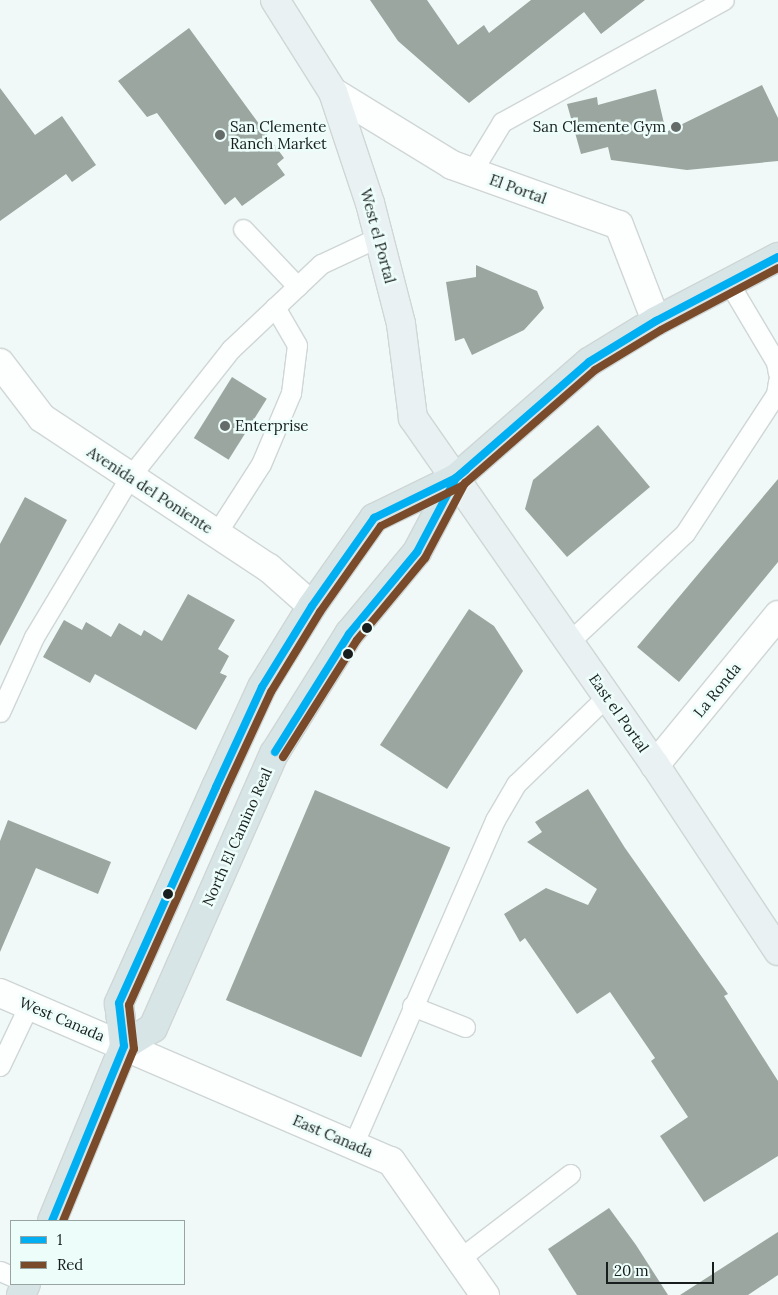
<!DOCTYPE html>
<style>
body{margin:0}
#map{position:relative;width:778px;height:1295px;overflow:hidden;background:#f0f9f7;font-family:Lora,serif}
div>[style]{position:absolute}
.building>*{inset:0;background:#9ba6a0;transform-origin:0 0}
.roads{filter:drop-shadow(1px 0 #cfd6d5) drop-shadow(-1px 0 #cfd6d5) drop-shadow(0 1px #cfd6d5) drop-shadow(0 -1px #cfd6d5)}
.lane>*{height:19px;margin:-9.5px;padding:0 9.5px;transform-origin:9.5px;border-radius:9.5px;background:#fdfefe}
.street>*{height:28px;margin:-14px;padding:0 14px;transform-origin:14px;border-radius:14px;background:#fdfefe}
.secondary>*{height:28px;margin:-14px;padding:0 14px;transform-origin:14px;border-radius:14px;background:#e9f1f3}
.primary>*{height:28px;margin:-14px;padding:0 14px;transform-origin:14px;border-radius:14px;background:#d7e5e7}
.bus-1>*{height:8px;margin:-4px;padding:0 4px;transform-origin:4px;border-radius:4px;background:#00aff2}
.bus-2>*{height:8px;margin:-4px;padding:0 4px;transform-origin:4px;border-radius:4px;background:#7a4b2a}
.dots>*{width:14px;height:14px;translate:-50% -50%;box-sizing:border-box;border:2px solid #ecfdfa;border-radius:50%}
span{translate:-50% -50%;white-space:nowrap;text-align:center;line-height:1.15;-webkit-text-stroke:5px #ecfdfa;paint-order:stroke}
.poi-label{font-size:15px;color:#181e1d}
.left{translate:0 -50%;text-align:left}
.right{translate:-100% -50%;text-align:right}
.street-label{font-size:15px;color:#181e1d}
.legend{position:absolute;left:10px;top:1220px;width:175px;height:65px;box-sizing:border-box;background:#ecfdfa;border:1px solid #97a4a2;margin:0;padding:6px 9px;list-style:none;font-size:15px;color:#181e1d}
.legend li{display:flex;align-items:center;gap:10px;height:25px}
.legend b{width:25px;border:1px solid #97a4a2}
.scale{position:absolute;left:606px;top:1262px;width:108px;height:22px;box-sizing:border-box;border:2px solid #181e1d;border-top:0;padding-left:6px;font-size:15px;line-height:18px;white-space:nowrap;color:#181e1d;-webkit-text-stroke:4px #ecfdfa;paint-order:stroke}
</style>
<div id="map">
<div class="building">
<div style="clip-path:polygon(370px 0,427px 0,458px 45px,484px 25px,489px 33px,531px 0,645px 0,601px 34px,584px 12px,469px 103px,398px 41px)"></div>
<div style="clip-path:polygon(189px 28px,284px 158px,277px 164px,285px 175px,242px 206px,235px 197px,225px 205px,157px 113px,147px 117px,118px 81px)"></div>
<div style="clip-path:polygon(762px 85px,778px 118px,778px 161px,687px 170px,611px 160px,608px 147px,581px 154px,567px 104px,597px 97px,598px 105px,656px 89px,666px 132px)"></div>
<div style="clip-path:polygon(0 88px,35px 135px,62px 116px,96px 165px,72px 182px,66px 174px,0 221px)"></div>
<div style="clip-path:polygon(476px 265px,537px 291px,544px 308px,524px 330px,472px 355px,464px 338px,455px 341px,446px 282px,476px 277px)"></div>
<div style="left:232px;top:377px;width:41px;height:72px;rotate:32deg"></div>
<div style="clip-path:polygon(598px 425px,650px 487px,567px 557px,525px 509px,533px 480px)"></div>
<div style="clip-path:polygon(778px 479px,778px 562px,679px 682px,637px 647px)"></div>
<div style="clip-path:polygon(25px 497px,67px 520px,0 646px,0 544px)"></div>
<div style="clip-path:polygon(188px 594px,235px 620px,218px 649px,229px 656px,220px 673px,227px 676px,196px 730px,95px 674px,90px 683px,43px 657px,64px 620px,82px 630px,86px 622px,111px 637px,119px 623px,141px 636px,144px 630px,162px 641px)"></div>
<div style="clip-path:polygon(469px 609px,494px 626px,523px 671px,447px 789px,380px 745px)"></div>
<div style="clip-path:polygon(588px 789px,625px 848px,728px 994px,724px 996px,778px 1081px,778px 1156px,704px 1202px,660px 1136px,688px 1117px,651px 1061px,655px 1058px,610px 992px,577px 1014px,525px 938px,520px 942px,504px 914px,546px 888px,588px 905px,597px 889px,527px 842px,542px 832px,535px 822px)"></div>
<div style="left:315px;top:790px;width:147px;height:228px;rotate:23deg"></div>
<div style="clip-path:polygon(8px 820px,111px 862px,98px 894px,36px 868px,0 952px,0 841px)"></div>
<div style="clip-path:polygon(609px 1208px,636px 1245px,668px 1295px,577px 1295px,548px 1249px)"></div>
<div style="clip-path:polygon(778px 1232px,778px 1275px,748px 1295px,680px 1295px)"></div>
</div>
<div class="roads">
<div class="lane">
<div style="left:471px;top:173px;width:60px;rotate:-58.7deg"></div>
<div style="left:502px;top:122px;width:253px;rotate:-28.8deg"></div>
<div style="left:243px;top:229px;width:79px;rotate:46.5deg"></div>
<div style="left:729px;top:283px;width:92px;rotate:59.3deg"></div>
<div style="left:776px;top:362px;width:11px;rotate:80deg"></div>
<div style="left:216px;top:534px;width:83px;rotate:-57.3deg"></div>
<div style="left:261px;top:464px;width:77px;rotate:-67.1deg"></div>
<div style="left:291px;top:393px;width:48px;rotate:-82.9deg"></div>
<div style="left:297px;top:345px;width:44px;rotate:-120.1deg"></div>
<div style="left:569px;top:642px;width:159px;rotate:-43.2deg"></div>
<div style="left:685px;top:533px;width:166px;rotate:-56.8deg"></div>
<div style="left:776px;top:394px;width:13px;rotate:-81deg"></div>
<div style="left:0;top:712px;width:82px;rotate:-65.6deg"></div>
<div style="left:34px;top:637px;width:185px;rotate:-59.1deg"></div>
<div style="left:129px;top:478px;width:164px;rotate:-51.7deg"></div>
<div style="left:231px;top:349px;width:124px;rotate:-43.4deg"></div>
<div style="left:321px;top:264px;width:64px;rotate:-25deg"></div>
<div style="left:412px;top:1006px;width:57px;rotate:21.6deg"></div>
<div style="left:0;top:1066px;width:68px;rotate:-64.6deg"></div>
<div style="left:353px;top:1145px;width:355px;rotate:-66.4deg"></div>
<div style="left:495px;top:820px;width:42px;rotate:-59.7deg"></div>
<div style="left:516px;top:784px;width:127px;rotate:-44deg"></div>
<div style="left:459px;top:1259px;width:140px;rotate:-37.4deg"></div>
<div style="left:0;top:1271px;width:12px;rotate:24deg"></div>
</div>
<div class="street">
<div style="left:333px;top:92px;width:140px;rotate:31.5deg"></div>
<div style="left:452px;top:165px;width:177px;rotate:19.8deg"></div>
<div style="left:619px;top:225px;width:103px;rotate:68.9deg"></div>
<div style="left:0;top:363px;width:69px;rotate:52.6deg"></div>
<div style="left:42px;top:418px;width:272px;rotate:33.5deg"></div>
<div style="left:269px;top:568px;width:57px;rotate:41.5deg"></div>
<div style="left:655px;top:765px;width:194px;rotate:-50.6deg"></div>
<div style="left:0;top:993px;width:426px;rotate:23.3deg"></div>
<div style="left:391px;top:1161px;width:164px;rotate:55deg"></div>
</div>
<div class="secondary">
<div style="left:275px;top:0;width:109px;rotate:57.8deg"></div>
<div style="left:333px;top:92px;width:117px;rotate:71.6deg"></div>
<div style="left:370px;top:203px;width:125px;rotate:75.6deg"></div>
<div style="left:401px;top:324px;width:95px;rotate:82.7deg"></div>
<div style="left:413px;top:418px;width:423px;rotate:55.1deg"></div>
<div style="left:655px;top:765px;width:223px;rotate:56.5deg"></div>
</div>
<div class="primary">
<div style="left:124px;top:1046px;width:34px;rotate:-32deg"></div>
<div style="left:153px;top:1028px;width:300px;rotate:-66.2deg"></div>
<div style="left:274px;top:754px;width:142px;rotate:-58deg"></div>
<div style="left:349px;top:634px;width:107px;rotate:-50.3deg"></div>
<div style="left:417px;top:552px;width:84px;rotate:-62.2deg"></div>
<div style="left:52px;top:1221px;width:189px;rotate:-67.6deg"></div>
<div style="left:124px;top:1046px;width:43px;rotate:-96.6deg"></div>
<div style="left:119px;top:1003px;width:237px;rotate:-65.8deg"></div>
<div style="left:216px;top:787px;width:110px;rotate:-65.3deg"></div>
<div style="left:262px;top:687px;width:95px;rotate:-58.3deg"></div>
<div style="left:312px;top:606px;width:108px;rotate:-54.8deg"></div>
<div style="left:374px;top:518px;width:91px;rotate:-26deg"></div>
<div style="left:456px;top:478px;width:176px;rotate:-41.1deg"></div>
<div style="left:589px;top:362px;width:79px;rotate:-31.5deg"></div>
<div style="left:656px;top:321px;width:138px;rotate:-27.7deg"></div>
<div style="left:21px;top:1295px;width:12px;rotate:-66deg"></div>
</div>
</div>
<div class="bus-1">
<div style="left:275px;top:752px;width:139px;rotate:-57.9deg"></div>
<div style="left:349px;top:634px;width:107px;rotate:-50.3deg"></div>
<div style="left:417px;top:552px;width:84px;rotate:-62.2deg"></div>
<div style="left:456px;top:478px;width:13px;rotate:-39deg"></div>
<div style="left:52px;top:1221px;width:189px;rotate:-67.6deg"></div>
<div style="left:124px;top:1046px;width:43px;rotate:-96.6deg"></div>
<div style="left:119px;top:1003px;width:237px;rotate:-65.8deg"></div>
<div style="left:216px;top:787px;width:110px;rotate:-65.3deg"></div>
<div style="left:262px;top:687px;width:95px;rotate:-58.3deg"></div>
<div style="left:312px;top:606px;width:108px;rotate:-54.8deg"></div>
<div style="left:374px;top:518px;width:91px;rotate:-26deg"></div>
<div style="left:456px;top:478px;width:176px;rotate:-41.1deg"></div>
<div style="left:589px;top:362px;width:79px;rotate:-31.5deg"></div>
<div style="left:656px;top:321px;width:138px;rotate:-27.7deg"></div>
</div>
<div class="bus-2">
<div style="left:283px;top:757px;width:138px;rotate:-57.7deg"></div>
<div style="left:357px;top:640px;width:107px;rotate:-50.3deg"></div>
<div style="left:425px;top:558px;width:85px;rotate:-61.9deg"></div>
<div style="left:63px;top:1221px;width:186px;rotate:-67.6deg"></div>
<div style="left:134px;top:1049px;width:44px;rotate:-96.5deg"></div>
<div style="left:129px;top:1005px;width:235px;rotate:-65.8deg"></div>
<div style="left:225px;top:791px;width:109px;rotate:-65.1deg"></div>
<div style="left:271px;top:692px;width:94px;rotate:-58.5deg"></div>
<div style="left:320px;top:612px;width:105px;rotate:-54.7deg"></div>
<div style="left:381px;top:526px;width:90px;rotate:-26.3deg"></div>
<div style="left:462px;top:486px;width:176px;rotate:-41.1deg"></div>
<div style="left:595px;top:370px;width:77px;rotate:-31.2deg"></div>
<div style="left:661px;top:330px;width:132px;rotate:-27.9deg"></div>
</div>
<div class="dots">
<div style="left:676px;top:127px;background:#646b69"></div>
<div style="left:220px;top:135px;background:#646b69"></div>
<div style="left:225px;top:426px;background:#646b69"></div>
<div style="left:367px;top:628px;background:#181e1d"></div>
<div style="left:348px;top:654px;background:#181e1d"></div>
<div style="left:168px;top:894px;background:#181e1d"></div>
</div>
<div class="poi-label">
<span class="left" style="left:230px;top:135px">San Clemente<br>Ranch Market</span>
<span class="right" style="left:666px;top:127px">San Clemente Gym</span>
<span class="left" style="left:235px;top:426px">Enterprise</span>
</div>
<div class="street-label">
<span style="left:518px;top:189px;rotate:20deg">El Portal</span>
<span style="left:378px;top:236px;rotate:75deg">West el Portal</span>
<span style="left:150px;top:490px;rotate:33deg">Avenida del Poniente</span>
<span style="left:717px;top:690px;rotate:-51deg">La Ronda</span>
<span style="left:619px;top:713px;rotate:55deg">East el Portal</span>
<span style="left:237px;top:837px;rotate:-66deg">North El Camino Real</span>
<span style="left:62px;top:1019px;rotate:23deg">West Canada</span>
<span style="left:333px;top:1136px;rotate:23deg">East Canada</span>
</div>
<ul class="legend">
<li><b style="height:6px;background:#00aff2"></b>1</li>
<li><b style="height:6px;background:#7a4b2a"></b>Red</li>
</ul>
<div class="scale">20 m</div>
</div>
